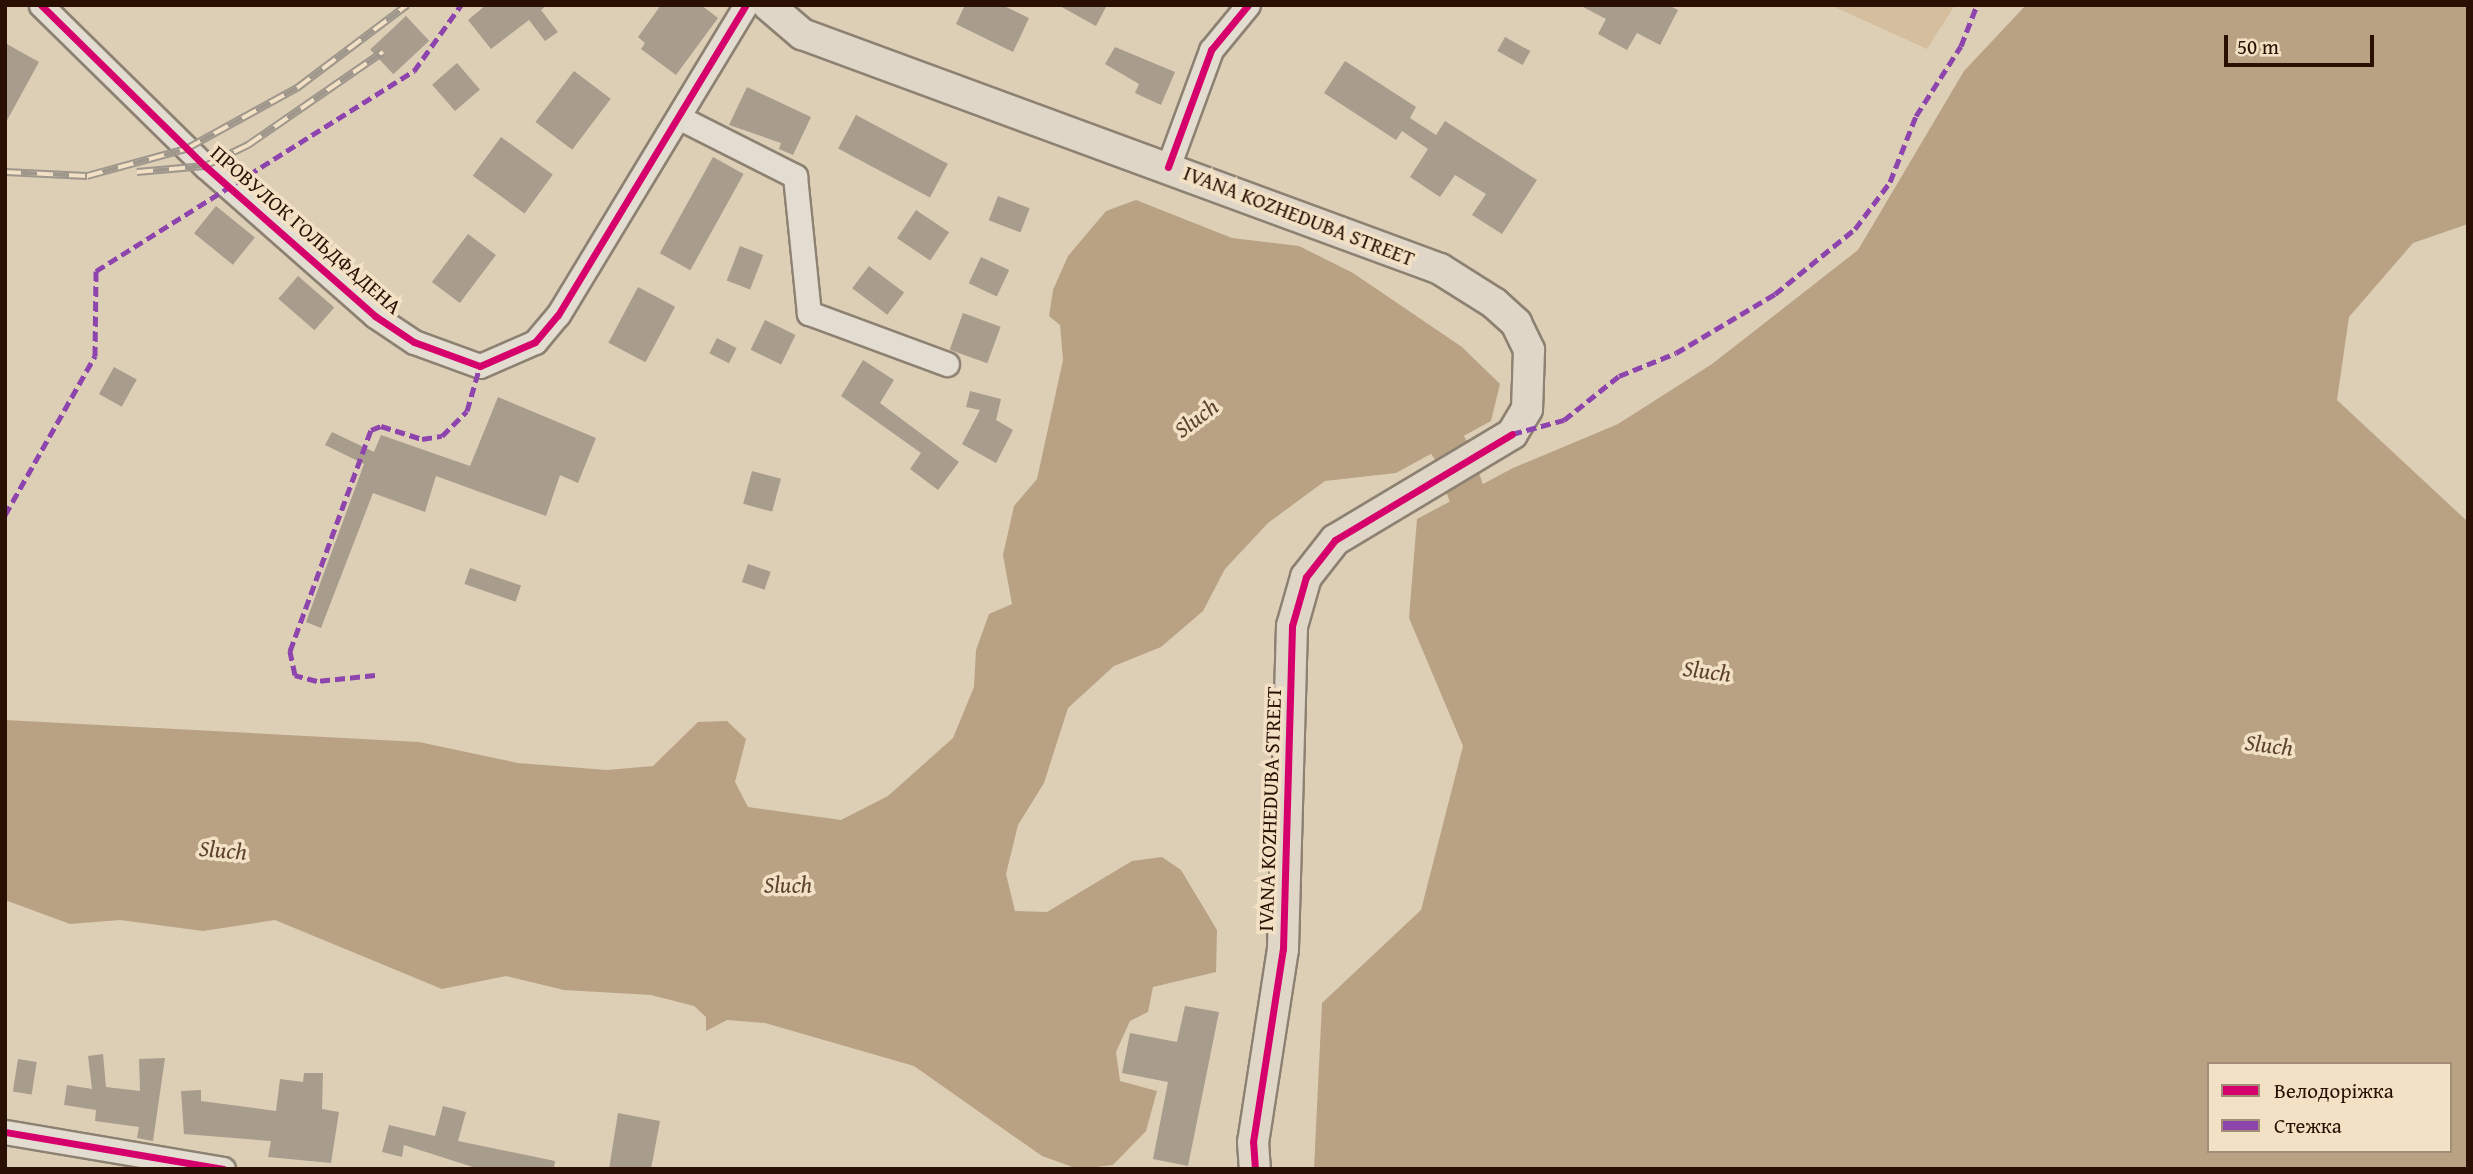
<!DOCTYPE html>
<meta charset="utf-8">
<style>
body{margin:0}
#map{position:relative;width:2473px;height:1174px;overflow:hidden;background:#ddceb6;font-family:"Gentium Book Plus",serif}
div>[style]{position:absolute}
.green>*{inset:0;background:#d4be9e}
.water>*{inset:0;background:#b9a284}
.river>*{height:37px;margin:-18.5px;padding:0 18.5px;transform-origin:18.5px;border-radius:18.5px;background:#b9a284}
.building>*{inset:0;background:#a89c8c;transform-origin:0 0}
.roads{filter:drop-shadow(2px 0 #8d8172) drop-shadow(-2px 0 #8d8172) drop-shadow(0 2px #8d8172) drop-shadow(0 -2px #8d8172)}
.minor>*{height:23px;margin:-11.5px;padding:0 11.5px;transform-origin:11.5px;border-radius:11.5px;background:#e3dcd0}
.major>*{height:30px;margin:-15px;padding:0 15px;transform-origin:15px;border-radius:15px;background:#dfd6c8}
.rail>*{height:8px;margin-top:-4px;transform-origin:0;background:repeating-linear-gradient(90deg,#f3e1c5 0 16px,#9f978c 0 32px);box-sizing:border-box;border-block:2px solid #9f978c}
.quiet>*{height:5px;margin-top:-2.5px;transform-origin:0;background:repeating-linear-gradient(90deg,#8e44ad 0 10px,transparent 0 15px)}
.cycleway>*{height:7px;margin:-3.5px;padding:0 3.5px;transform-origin:3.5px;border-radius:3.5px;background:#d6006c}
span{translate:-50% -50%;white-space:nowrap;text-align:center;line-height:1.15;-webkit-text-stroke:7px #f3e1c5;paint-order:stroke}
.street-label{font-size:21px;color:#291003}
.water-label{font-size:23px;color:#5d432e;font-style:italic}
.frame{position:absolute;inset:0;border:7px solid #291003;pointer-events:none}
.legend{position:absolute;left:2207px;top:1062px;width:245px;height:91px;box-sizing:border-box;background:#f3e1c5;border:2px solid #a28d77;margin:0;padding:9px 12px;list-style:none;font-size:21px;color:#291003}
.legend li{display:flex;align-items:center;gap:14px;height:35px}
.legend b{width:35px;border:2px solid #a28d77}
.scale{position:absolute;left:2224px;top:35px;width:150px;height:32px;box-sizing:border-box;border:4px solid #291003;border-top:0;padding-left:9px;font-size:21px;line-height:24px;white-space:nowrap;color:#291003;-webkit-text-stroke:5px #f3e1c5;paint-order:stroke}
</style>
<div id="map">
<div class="green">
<div style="clip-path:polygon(1830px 5px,1955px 5px,1927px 49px)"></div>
</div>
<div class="water">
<div style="clip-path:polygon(evenodd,2026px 5px,2468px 5px,2468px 224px,2413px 243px,2349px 317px,2337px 400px,2468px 522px,2468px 1169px,1314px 1169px,1322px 1003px,1421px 910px,1463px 746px,1409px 618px,1417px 519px,1513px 468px,1618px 424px,1712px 364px,1858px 250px,1964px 71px,2026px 5px,2209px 1064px,2450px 1064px,2450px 1151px,2209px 1151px,2209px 1064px)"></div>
<div style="clip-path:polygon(1136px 200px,1232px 238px,1299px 246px,1353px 273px,1462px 347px,1500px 384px,1491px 421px,1396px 473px,1325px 481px,1268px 523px,1225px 569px,1203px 611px,1161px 647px,1114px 666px,1068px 708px,1044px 783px,1018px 825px,1006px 874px,1015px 911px,1047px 912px,1132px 861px,1162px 857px,1181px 870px,1217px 930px,1216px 972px,1153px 987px,1148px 1012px,1130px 1021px,1116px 1052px,1120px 1081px,1157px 1091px,1146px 1131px,1113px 1165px,1078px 1169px,1042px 1156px,914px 1066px,765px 1023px,727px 1020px,706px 1031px,706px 1017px,694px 1006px,651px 995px,564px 990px,506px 976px,442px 989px,275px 920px,203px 931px,120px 920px,70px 924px,5px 900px,5px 720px,419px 742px,518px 763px,607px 770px,653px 766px,698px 722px,727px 721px,746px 739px,735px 782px,748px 807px,841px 820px,888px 796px,953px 738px,974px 687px,976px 650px,989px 614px,1012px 604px,1003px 555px,1014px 506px,1037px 479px,1063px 360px,1060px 325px,1049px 316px,1053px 290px,1068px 256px,1106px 211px)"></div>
</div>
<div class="river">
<div style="left:1420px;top:403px;width:59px;rotate:56.9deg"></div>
<div style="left:1452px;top:452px;width:93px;rotate:71.2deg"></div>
</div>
<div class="building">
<div style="clip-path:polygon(486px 5px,547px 5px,541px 10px,558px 32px,545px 41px,529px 20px,491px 49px,468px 20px)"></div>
<div style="clip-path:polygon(661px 5px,701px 5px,718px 18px,676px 75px,641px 49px,645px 43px,638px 37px)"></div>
<div style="clip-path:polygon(965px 5px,1002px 5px,1029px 18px,1013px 52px,956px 24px)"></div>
<div style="clip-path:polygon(1058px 5px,1107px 5px,1096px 26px)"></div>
<div style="clip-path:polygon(1579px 5px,1668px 5px,1678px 10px,1660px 45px,1637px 33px,1627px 50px,1598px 34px,1606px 19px)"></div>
<div style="left:406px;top:16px;width:34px;height:49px;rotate:47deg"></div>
<div style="left:1505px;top:37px;width:29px;height:16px;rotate:29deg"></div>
<div style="clip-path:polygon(5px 43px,39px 62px,5px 124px)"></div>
<div style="clip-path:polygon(1115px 47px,1175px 72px,1161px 105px,1135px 93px,1139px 84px,1105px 64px)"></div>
<div style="clip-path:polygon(1345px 61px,1416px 107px,1410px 118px,1436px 135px,1445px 121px,1537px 180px,1502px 234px,1472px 215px,1486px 194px,1455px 175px,1440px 197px,1410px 177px,1428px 149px,1402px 131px,1396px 140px,1324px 93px)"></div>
<div style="left:457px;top:63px;width:35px;height:33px;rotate:49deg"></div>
<div style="left:574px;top:71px;width:46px;height:64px;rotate:37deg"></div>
<div style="clip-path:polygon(747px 87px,811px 117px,793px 155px,779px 149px,781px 143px,729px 125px)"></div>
<div style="left:856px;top:115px;width:104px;height:38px;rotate:28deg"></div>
<div style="left:501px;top:137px;width:64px;height:48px;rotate:36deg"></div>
<div style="left:713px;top:157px;width:35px;height:110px;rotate:29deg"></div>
<div style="left:998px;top:196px;width:34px;height:26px;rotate:21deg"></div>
<div style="left:216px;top:206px;width:50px;height:35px;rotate:39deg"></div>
<div style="left:916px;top:210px;width:40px;height:34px;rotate:34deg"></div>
<div style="left:468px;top:234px;width:35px;height:60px;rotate:37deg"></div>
<div style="left:740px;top:246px;width:25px;height:37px;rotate:21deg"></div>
<div style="left:981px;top:257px;width:31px;height:29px;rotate:25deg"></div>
<div style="left:869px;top:266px;width:44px;height:28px;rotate:37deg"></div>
<div style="left:298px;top:276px;width:48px;height:30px;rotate:41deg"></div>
<div style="left:638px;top:287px;width:42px;height:63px;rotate:28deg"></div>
<div style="left:963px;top:313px;width:40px;height:39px;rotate:20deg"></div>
<div style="left:765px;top:320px;width:34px;height:33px;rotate:26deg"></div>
<div style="left:717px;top:338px;width:22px;height:17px;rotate:27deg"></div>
<div style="clip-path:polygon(863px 360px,894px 380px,880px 403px,959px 462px,938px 490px,910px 469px,921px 453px,841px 396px)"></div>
<div style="left:114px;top:367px;width:26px;height:31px;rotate:29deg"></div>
<div style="clip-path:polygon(970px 391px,1001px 399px,996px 420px,1013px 430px,996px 463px,962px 444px,980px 410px,966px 407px)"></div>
<div style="clip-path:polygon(498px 397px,596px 438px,578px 483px,560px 475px,546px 516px,436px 476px,425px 512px,373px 493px,321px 628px,306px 622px,364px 464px,325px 445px,332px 432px,374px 452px,381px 435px,470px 466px)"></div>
<div style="left:752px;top:471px;width:30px;height:34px;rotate:15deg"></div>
<div style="left:748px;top:564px;width:24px;height:19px;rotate:19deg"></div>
<div style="left:470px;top:568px;width:54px;height:17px;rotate:19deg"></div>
<div style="clip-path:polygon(1185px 1006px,1219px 1012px,1188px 1166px,1153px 1159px,1168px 1082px,1122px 1073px,1130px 1033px,1177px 1042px)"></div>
<div style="clip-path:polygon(103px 1054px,106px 1087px,140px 1091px,139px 1059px,165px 1058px,153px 1141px,137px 1138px,139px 1127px,95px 1121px,96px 1110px,64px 1105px,67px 1085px,92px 1089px,88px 1056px)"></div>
<div style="left:18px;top:1059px;width:19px;height:33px;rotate:9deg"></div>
<div style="clip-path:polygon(304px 1073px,323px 1073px,322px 1109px,339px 1112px,331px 1163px,268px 1157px,271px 1141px,184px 1134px,181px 1091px,201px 1090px,201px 1101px,276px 1111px,280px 1079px,303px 1082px)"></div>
<div style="clip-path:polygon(443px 1106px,466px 1112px,458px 1141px,555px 1161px,554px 1169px,479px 1169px,404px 1145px,402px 1157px,382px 1152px,389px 1125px,435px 1136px)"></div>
<div style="clip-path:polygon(618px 1113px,660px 1121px,651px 1169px,609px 1169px)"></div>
</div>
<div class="roads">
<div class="minor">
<div style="left:41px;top:5px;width:230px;rotate:44.5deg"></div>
<div style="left:205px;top:166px;width:227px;rotate:41.4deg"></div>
<div style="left:375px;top:316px;width:47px;rotate:33.7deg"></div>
<div style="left:414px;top:342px;width:70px;rotate:20deg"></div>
<div style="left:480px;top:366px;width:60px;rotate:-23.6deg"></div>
<div style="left:535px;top:342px;width:35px;rotate:-50deg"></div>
<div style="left:558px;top:315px;width:363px;rotate:-58.8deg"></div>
<div style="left:682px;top:119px;width:127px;rotate:26.8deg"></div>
<div style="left:795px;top:176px;width:138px;rotate:84.2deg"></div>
<div style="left:809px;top:313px;width:147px;rotate:20.3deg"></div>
<div style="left:1168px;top:167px;width:125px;rotate:-69.8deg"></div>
<div style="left:1211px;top:50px;width:58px;rotate:-50.6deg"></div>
<div style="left:5px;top:1132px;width:221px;rotate:9.6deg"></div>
</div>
<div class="major">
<div style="left:768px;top:5px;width:45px;rotate:40.5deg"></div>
<div style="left:802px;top:34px;width:680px;rotate:20.22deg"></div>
<div style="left:1440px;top:269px;width:64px;rotate:32.2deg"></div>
<div style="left:1494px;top:303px;width:30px;rotate:42deg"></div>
<div style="left:1516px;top:323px;width:30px;rotate:64deg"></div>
<div style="left:1529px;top:350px;width:59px;rotate:91.9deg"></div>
<div style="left:1527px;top:409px;width:29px;rotate:121deg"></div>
<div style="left:1512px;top:434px;width:206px;rotate:149.1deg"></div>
<div style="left:1335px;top:540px;width:47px;rotate:128.1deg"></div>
<div style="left:1306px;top:577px;width:51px;rotate:105.9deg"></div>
<div style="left:1292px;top:626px;width:323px;rotate:91.6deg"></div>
<div style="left:1283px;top:949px;width:195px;rotate:98.8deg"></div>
<div style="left:1253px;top:1142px;width:27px;rotate:86deg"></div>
</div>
</div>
<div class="rail">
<div style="left:5px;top:172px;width:82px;rotate:2.8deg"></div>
<div style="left:87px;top:176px;width:103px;rotate:-15.3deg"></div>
<div style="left:186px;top:149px;width:127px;rotate:-28.8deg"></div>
<div style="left:297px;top:88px;width:138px;rotate:-37deg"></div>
<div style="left:137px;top:172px;width:68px;rotate:-5deg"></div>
<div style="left:205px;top:166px;width:48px;rotate:-26deg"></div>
<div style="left:248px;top:145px;width:164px;rotate:-34.6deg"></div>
</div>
<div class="quiet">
<div style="left:1512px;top:434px;width:54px;rotate:-15.1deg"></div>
<div style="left:1564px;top:420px;width:70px;rotate:-38.7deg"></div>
<div style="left:1619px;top:376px;width:61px;rotate:-22deg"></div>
<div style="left:1676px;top:353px;width:115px;rotate:-30.8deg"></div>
<div style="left:1775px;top:294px;width:103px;rotate:-39.1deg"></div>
<div style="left:1855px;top:229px;width:59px;rotate:-53.3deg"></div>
<div style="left:1890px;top:182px;width:71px;rotate:-68.5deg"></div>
<div style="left:1916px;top:116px;width:83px;rotate:-57.3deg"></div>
<div style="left:1961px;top:46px;width:44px;rotate:-68.7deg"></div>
<div style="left:5px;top:515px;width:183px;rotate:-60.5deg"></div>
<div style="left:95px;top:356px;width:85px;rotate:-89.3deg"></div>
<div style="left:96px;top:271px;width:376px;rotate:-32.2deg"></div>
<div style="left:414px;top:71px;width:81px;rotate:-54.5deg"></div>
<div style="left:375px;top:675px;width:58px;rotate:174.1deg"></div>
<div style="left:317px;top:681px;width:23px;rotate:-165deg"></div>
<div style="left:295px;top:675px;width:25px;rotate:-102deg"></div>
<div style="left:290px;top:651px;width:235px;rotate:-69.9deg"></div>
<div style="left:371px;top:430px;width:11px;rotate:-22deg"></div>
<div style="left:381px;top:426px;width:43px;rotate:17.6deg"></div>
<div style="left:422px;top:439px;width:20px;rotate:-9deg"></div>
<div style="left:442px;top:436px;width:35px;rotate:-45deg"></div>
<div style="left:467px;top:411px;width:47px;rotate:-73.9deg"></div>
</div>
<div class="cycleway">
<div style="left:41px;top:5px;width:230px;rotate:44.5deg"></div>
<div style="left:205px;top:166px;width:227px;rotate:41.4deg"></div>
<div style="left:375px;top:316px;width:47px;rotate:33.7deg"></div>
<div style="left:414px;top:342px;width:70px;rotate:20deg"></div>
<div style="left:480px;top:366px;width:60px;rotate:-23.6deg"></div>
<div style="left:535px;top:342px;width:35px;rotate:-50deg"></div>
<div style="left:558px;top:315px;width:363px;rotate:-58.8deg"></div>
<div style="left:1168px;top:167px;width:125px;rotate:-69.8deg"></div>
<div style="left:1211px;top:50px;width:58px;rotate:-50.6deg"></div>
<div style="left:5px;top:1132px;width:221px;rotate:9.6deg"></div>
<div style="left:1255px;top:1169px;width:27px;rotate:-94deg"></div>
<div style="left:1253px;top:1142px;width:195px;rotate:-81.2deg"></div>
<div style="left:1283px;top:949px;width:323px;rotate:-88.4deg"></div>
<div style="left:1292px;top:626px;width:51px;rotate:-74.1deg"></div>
<div style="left:1306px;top:577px;width:47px;rotate:-51.9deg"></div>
<div style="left:1335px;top:540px;width:206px;rotate:-30.9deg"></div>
</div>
<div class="street-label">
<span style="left:1299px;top:216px;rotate:21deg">IVANA KOZHEDUBA STREET</span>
<span style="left:306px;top:230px;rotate:41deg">ПРОВУЛОК ГОЛЬДФАДЕНА</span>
<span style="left:1270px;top:809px;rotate:-88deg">IVANA KOZHEDUBA STREET</span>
</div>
<div class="water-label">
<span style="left:1196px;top:418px;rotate:-37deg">Sluch</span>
<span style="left:1707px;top:671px;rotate:7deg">Sluch</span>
<span style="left:2269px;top:745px;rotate:7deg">Sluch</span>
<span style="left:223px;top:850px;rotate:5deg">Sluch</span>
<span style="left:788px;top:885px">Sluch</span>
</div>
<div class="frame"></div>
<ul class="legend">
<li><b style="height:9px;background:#d6006c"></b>Велодоріжка</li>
<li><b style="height:9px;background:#8e44ad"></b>Стежка</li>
</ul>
<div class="scale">50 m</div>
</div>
